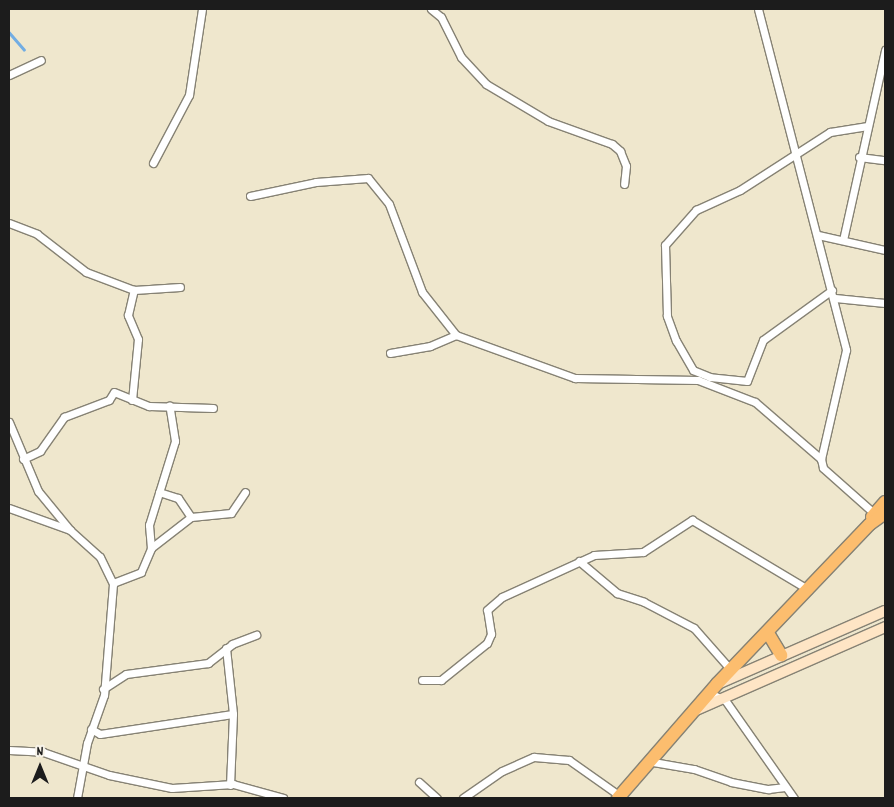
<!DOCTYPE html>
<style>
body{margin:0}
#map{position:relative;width:894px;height:807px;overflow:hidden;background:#efe7cd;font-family:Dekko,sans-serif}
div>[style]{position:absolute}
.stream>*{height:2.5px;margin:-1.25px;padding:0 1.25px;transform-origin:1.25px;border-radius:1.25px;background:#72ade3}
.roads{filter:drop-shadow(1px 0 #868274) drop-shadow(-1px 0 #868274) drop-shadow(0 1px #868274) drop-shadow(0 -1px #868274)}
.street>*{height:7px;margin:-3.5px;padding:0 3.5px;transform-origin:3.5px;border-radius:3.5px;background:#fff}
.secondary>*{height:10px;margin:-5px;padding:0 5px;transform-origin:5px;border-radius:5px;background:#fee5c5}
.highway>*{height:12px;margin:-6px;padding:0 6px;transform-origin:6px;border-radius:6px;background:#fcbd6e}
span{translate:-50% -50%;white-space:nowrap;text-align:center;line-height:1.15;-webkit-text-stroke:4.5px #f7f3e8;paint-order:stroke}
.frame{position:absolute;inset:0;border:10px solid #1c1c1c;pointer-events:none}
.north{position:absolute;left:15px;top:742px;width:50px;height:50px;-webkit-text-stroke:4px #f7f3e8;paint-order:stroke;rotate:0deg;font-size:14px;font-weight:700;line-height:20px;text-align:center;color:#1c1c1c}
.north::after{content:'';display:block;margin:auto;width:18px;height:22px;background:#1c1c1c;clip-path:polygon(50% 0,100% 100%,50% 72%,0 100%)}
</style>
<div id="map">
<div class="stream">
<div style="left:9px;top:32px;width:23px;rotate:49deg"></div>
</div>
<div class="roads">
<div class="street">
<div style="left:431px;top:9px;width:13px;rotate:39deg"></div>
<div style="left:441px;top:17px;width:45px;rotate:63.4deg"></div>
<div style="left:461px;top:57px;width:37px;rotate:47deg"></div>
<div style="left:486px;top:84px;width:72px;rotate:30.8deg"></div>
<div style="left:548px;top:121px;width:68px;rotate:19.8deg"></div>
<div style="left:612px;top:144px;width:11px;rotate:41deg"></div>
<div style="left:620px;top:151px;width:16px;rotate:68deg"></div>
<div style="left:626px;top:166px;width:18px;rotate:96deg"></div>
<div style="left:758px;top:9px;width:352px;rotate:75.5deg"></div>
<div style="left:846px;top:350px;width:112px;rotate:102.9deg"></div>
<div style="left:821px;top:459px;width:9px;rotate:77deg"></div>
<div style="left:823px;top:468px;width:71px;rotate:41.6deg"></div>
<div style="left:9px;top:75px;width:35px;rotate:-25deg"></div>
<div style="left:859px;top:157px;width:26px;rotate:7deg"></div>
<div style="left:153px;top:163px;width:77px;rotate:-62.1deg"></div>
<div style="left:189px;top:95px;width:87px;rotate:-81.4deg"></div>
<div style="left:250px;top:196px;width:67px;rotate:-12deg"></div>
<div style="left:316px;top:182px;width:52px;rotate:-4.4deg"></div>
<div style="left:368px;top:178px;width:33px;rotate:51deg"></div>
<div style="left:389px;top:204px;width:94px;rotate:69.4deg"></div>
<div style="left:422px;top:292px;width:55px;rotate:51.7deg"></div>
<div style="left:9px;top:223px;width:30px;rotate:21deg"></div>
<div style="left:37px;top:234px;width:62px;rotate:37.8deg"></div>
<div style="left:86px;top:272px;width:51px;rotate:20.6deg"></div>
<div style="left:134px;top:290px;width:46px;rotate:-3.7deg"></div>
<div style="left:818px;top:235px;width:69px;rotate:12.6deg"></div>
<div style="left:843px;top:240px;width:195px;rotate:-77.5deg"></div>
<div style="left:832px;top:290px;width:85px;rotate:144.1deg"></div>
<div style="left:763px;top:340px;width:44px;rotate:111.3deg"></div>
<div style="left:747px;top:381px;width:37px;rotate:-174deg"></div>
<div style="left:710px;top:377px;width:18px;rotate:-158deg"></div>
<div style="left:693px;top:370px;width:34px;rotate:-120deg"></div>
<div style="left:676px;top:341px;width:27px;rotate:-110deg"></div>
<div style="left:667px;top:316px;width:71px;rotate:-91.6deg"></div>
<div style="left:665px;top:245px;width:47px;rotate:-48.5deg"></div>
<div style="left:696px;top:210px;width:48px;rotate:-24.4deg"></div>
<div style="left:740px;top:190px;width:107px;rotate:-32.8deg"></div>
<div style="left:830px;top:132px;width:38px;rotate:-9deg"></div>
<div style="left:835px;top:298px;width:50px;rotate:5.7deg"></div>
<div style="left:390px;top:353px;width:41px;rotate:-9.9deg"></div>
<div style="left:430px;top:346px;width:28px;rotate:-23deg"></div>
<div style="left:456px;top:335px;width:127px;rotate:19.9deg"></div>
<div style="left:575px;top:378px;width:123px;rotate:0.9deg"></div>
<div style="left:698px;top:380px;width:61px;rotate:21.1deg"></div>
<div style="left:755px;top:402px;width:87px;rotate:40.8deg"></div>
<div style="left:132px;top:400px;width:61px;rotate:-84.4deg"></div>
<div style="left:138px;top:339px;width:26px;rotate:-113deg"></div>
<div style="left:128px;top:315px;width:26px;rotate:-77deg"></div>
<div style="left:9px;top:422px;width:75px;rotate:67.2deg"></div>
<div style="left:38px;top:491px;width:50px;rotate:50.6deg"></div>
<div style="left:70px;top:530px;width:40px;rotate:42deg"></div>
<div style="left:100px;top:557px;width:30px;rotate:64deg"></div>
<div style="left:113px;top:584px;width:111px;rotate:94.6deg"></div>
<div style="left:104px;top:695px;width:51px;rotate:109.5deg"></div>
<div style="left:87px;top:743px;width:56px;rotate:100.3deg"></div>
<div style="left:23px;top:459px;width:19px;rotate:-25deg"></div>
<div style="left:40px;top:451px;width:42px;rotate:-54.8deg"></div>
<div style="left:64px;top:417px;width:48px;rotate:-20.7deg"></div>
<div style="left:109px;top:400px;width:9px;rotate:-58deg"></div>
<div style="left:114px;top:392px;width:38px;rotate:22deg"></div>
<div style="left:149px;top:406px;width:64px;rotate:1.8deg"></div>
<div style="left:159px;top:492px;width:20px;rotate:18deg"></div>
<div style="left:178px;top:498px;width:23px;rotate:56deg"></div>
<div style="left:191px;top:517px;width:40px;rotate:-5.7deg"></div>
<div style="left:231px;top:513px;width:25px;rotate:-56deg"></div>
<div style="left:9px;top:508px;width:65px;rotate:19.8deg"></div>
<div style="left:151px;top:548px;width:23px;rotate:-95deg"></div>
<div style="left:149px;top:525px;width:88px;rotate:-72.8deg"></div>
<div style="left:175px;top:441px;width:36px;rotate:-99deg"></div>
<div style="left:579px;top:561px;width:50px;rotate:40.1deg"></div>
<div style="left:617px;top:593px;width:28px;rotate:18deg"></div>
<div style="left:644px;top:602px;width:56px;rotate:27.5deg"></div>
<div style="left:694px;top:628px;width:56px;rotate:48.6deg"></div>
<div style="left:113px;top:583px;width:30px;rotate:-21deg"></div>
<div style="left:141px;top:572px;width:26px;rotate:-67deg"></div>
<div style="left:151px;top:548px;width:51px;rotate:-37.8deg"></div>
<div style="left:226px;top:648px;width:66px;rotate:83.9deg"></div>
<div style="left:233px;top:714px;width:71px;rotate:92.4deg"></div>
<div style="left:422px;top:680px;width:19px"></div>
<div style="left:441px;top:680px;width:59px;rotate:-38.8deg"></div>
<div style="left:487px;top:643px;width:10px;rotate:-66deg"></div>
<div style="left:491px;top:634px;width:24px;rotate:-99deg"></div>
<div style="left:487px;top:610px;width:20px;rotate:-41deg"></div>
<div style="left:502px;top:597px;width:101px;rotate:-24.5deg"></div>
<div style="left:594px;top:555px;width:49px;rotate:-3.5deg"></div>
<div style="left:643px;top:552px;width:59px;rotate:-33.1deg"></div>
<div style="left:692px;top:520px;width:136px;rotate:30.9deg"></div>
<div style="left:103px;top:689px;width:27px;rotate:-33deg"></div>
<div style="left:126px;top:674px;width:83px;rotate:-7.6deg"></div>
<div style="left:208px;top:663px;width:31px;rotate:-38deg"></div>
<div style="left:232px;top:644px;width:26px;rotate:-21deg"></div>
<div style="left:709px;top:693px;width:17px;rotate:24deg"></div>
<div style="left:725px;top:700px;width:120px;rotate:54.9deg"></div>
<div style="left:91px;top:729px;width:10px;rotate:29deg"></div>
<div style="left:100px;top:734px;width:134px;rotate:-8.6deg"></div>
<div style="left:9px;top:750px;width:34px;rotate:3deg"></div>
<div style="left:43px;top:752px;width:70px;rotate:19.2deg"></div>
<div style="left:109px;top:775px;width:64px;rotate:11.7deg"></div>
<div style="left:172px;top:788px;width:61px;rotate:-3.8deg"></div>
<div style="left:233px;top:784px;width:52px;rotate:15.6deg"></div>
<div style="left:653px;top:762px;width:42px;rotate:9.7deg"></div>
<div style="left:694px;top:769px;width:39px;rotate:19deg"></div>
<div style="left:731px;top:782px;width:38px;rotate:11deg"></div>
<div style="left:768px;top:789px;width:17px;rotate:-7deg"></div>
<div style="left:419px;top:782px;width:24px;rotate:42deg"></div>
<div style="left:463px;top:798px;width:47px;rotate:-34.7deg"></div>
<div style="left:502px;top:771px;width:35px;rotate:-24deg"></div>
<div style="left:534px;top:757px;width:35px;rotate:5deg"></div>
<div style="left:569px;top:760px;width:62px;rotate:35.2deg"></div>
</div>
<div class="secondary">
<div style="left:720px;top:683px;width:180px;rotate:-23.6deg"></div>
<div style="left:694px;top:711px;width:209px;rotate:-23.7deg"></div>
</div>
<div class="highway">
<div style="left:872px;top:517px;width:20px;rotate:-49deg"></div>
<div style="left:768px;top:633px;width:26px;rotate:59deg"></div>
<div style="left:618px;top:798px;width:151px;rotate:-49deg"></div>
<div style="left:717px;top:684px;width:221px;rotate:-46.3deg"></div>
<div style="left:870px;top:524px;width:19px;rotate:-36deg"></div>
</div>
</div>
<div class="frame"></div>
<div class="north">N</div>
</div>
